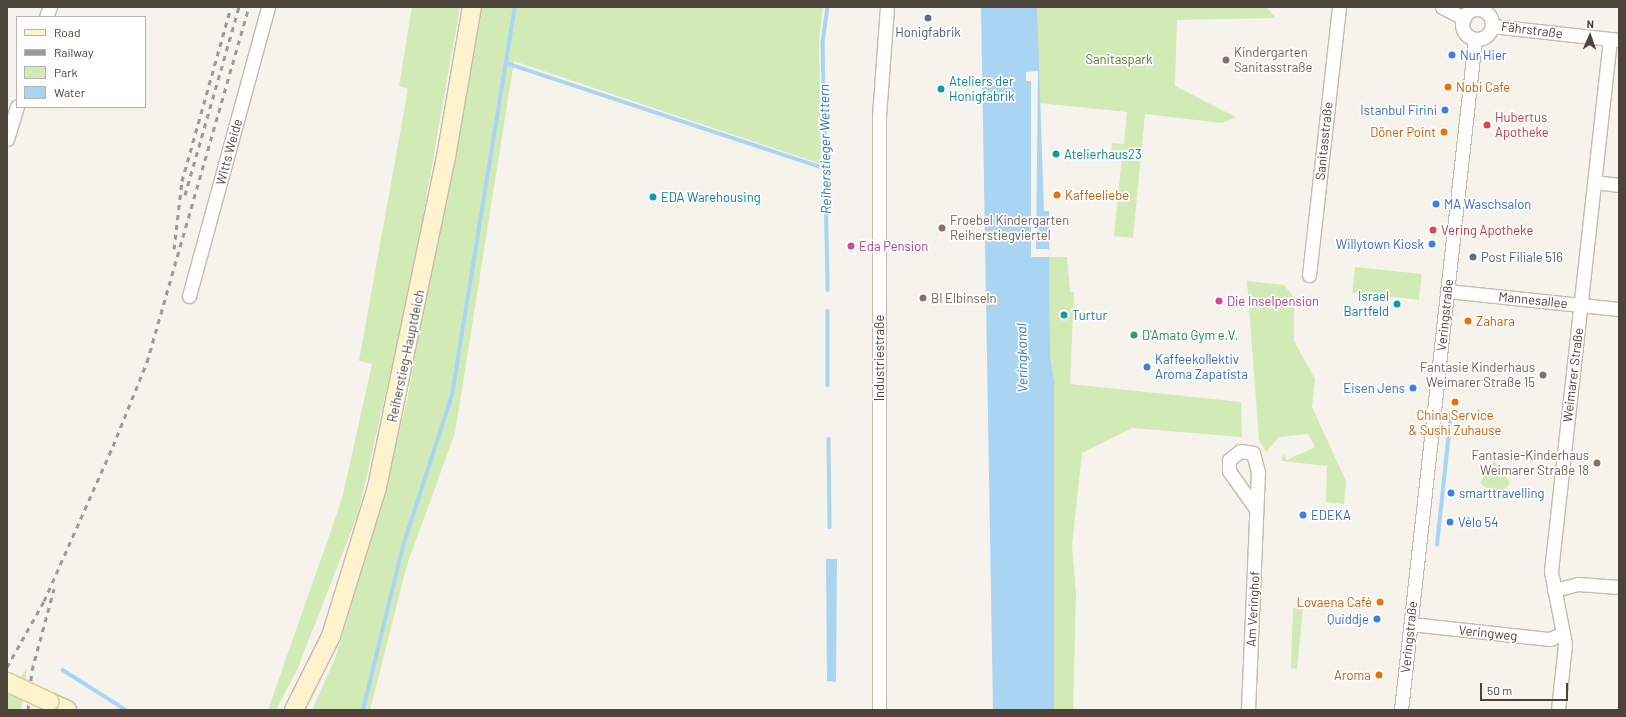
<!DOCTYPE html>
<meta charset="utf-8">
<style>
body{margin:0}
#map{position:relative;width:1626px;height:717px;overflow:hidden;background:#f6f3ec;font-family:Barlow,sans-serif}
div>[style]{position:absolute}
.green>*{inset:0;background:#d2eab5;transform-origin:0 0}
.water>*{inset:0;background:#a9d4f2}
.pier>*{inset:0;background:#f6f3ec}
.stream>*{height:3.5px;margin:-1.75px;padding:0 1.75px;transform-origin:1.75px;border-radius:1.75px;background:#a9d4f2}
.roads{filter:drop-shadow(1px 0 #c2bbae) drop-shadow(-1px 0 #c2bbae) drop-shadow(0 1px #c2bbae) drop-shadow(0 -1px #c2bbae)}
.minor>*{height:13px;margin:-6.5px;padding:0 6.5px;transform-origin:6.5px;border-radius:6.5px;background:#fff}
.minor>.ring{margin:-6.5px;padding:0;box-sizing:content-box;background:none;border:13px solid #fff;border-radius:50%}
.secondary>*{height:18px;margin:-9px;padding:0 9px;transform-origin:9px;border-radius:9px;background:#fff3cd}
.rail>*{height:3px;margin-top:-1.5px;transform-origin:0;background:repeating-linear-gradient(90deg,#9a9a9a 0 5px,transparent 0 10px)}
.bridges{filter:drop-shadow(1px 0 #d6c79b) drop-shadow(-1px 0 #d6c79b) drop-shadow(0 1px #d6c79b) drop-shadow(0 -1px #d6c79b)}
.secondary-bridge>*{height:18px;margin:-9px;padding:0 9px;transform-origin:9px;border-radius:9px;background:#fff3cd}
.dots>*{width:11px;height:11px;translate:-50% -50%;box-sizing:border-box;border:2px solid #fff;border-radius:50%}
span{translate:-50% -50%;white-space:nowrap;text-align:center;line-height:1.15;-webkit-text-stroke:3.5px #fff;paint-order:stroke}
.street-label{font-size:13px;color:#4b4439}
.service-label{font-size:13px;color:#4e5e75}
.left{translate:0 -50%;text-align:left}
.education-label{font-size:13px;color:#785e54}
.right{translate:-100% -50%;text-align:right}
.shop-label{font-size:13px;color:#366cbe}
.park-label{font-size:13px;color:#4a7f2a}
.culture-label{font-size:13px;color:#0d838f}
.food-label{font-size:13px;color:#c56008}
.health-label{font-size:13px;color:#be3a42}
.hotel-label{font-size:13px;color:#b23c85}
.leisure-label{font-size:13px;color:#27864d}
.water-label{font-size:14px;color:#2e7ab2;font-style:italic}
.frame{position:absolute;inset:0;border:8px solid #4b4439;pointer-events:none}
.legend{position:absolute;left:16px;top:16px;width:130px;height:92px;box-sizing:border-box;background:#fff;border:1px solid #b7b4b0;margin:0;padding:5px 7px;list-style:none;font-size:12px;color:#4b4439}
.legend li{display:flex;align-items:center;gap:8px;height:20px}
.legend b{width:20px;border:1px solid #b7b4b0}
.north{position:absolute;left:1570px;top:16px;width:40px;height:40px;-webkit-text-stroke:3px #fff;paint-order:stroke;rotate:2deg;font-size:11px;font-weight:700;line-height:16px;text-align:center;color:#4b4439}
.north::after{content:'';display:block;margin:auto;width:14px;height:18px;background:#4b4439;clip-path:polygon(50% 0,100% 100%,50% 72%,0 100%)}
.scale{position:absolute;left:1480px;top:683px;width:88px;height:18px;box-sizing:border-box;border:2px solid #4b4439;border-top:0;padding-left:5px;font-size:12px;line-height:14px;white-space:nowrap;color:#4b4439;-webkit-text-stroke:3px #fff;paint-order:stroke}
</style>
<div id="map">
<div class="green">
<div style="clip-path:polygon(412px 7px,460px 7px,412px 279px,358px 514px,297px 670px,276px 710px,268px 710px,342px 499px,372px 364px,359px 361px,408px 89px,399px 86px)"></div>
<div style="clip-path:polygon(479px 7px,823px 7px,819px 40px,821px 164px,514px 61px,455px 433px,407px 565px,370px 710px,312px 710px,335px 659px,376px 524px,407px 400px)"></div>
<div style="clip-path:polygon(1037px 7px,1266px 7px,1276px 18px,1177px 20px,1175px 86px,1236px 117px,1222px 123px,1145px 114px,1133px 238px,1114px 236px,1122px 156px,1111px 154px,1112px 143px,1124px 144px,1127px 112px,1039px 103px)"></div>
<div style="clip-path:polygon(1049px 257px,1067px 257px,1070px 292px,1074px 292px,1070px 384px,1241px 402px,1242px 437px,1132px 428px,1082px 453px,1072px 546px,1076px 593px,1073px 710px,1054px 710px,1054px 381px,1050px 355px)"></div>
<div style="left:1355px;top:267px;width:67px;height:26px;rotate:6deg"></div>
<div style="clip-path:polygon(1247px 281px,1284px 285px,1294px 297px,1294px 341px,1315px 379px,1312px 407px,1346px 481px,1344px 504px,1326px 502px,1327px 466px,1282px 461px,1283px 453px,1287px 460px,1315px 447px,1308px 434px,1279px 437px,1266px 452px,1259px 440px)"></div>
<div style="clip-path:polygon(1494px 460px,1510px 482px,1500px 497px,1480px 483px)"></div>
<div style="clip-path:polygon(1293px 608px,1303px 608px,1297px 669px,1291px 668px)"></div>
<div style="clip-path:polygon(27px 668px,21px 710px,7px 710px,7px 696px)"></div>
</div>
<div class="water">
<div style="clip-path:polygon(981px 7px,1037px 7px,1044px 211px,1049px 211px,1050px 355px,1054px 381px,1054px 710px,993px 710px)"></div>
<div style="clip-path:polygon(826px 559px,837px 559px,836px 682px,827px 681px)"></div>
</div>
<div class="pier">
<div style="clip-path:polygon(1038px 71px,1036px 249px,1049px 249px,1049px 257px,1031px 257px,1031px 81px,1026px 81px,1026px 72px)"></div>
</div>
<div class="stream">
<div style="left:828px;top:7px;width:36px;rotate:98deg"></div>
<div style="left:823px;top:43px;width:247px;rotate:88.8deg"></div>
<div style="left:506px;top:63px;width:337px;rotate:18.3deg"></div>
<div style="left:828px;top:311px;width:74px;rotate:90deg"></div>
<div style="left:829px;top:439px;width:88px;rotate:89.3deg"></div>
<div style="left:1437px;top:545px;width:131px;rotate:-83.9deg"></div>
<div style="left:63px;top:670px;width:75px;rotate:32.4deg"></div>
<div style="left:363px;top:710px;width:169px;rotate:-76.3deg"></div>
<div style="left:403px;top:546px;width:159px;rotate:-72deg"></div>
<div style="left:452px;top:395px;width:393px;rotate:-80.8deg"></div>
</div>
<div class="roads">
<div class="minor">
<div style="left:1442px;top:7px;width:25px;rotate:27deg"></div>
<div class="ring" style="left:1462px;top:9px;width:17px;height:17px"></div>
<div style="left:46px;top:17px;width:11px;rotate:-68deg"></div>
<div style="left:1492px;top:26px;width:128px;rotate:6.3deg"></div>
<div style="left:7px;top:139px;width:34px;rotate:-73deg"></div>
<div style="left:1595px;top:182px;width:24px;rotate:7deg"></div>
<div style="left:1309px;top:275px;width:270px;rotate:-83.6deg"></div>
<div style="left:1447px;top:291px;width:173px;rotate:6deg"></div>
<div style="left:189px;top:296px;width:300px;rotate:-74.7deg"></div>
<div style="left:1554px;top:590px;width:25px;rotate:-14deg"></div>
<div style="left:1578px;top:584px;width:41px;rotate:4.2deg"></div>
<div style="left:1411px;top:624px;width:140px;rotate:6.2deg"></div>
<div style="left:1550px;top:639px;width:14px;rotate:-25deg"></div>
<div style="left:879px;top:710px;width:594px;rotate:-90deg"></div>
<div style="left:879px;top:116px;width:109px;rotate:-85.8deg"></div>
<div style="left:1248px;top:710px;width:238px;rotate:-87.6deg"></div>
<div style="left:1258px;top:472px;width:20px;rotate:-105deg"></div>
<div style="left:1253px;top:453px;width:13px;rotate:-171deg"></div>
<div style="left:1240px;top:451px;width:14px;rotate:141deg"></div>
<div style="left:1229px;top:460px;width:11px;rotate:90deg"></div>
<div style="left:1229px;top:471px;width:47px;rotate:54.6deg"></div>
<div style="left:1401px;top:710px;width:675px;rotate:-83.71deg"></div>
<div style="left:1558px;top:710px;width:66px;rotate:-83.9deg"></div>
<div style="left:1565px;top:644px;width:74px;rotate:-100.9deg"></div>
<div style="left:1551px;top:571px;width:535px;rotate:-83.67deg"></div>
</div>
<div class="secondary">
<div style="left:50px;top:702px;width:19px;rotate:25deg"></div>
<div style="left:294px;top:710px;width:83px;rotate:-63.4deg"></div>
<div style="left:331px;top:636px;width:156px;rotate:-72.8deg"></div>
<div style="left:377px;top:487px;width:337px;rotate:-78.2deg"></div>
<div style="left:446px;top:157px;width:152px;rotate:-80.2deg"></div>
</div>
</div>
<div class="rail">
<div style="left:185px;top:195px;width:196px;rotate:-74deg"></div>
<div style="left:174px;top:249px;width:68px;rotate:-83.3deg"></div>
<div style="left:182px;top:181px;width:181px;rotate:-74.3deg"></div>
<div style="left:7px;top:667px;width:76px;rotate:-60.7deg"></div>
<div style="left:44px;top:601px;width:170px;rotate:-66deg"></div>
<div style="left:113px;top:446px;width:91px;rotate:-68deg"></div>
<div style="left:147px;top:362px;width:369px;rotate:-74deg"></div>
<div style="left:28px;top:710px;width:40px;rotate:-84.3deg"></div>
<div style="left:32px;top:670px;width:84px;rotate:-74.8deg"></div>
</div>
<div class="bridges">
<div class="secondary-bridge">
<div style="left:7px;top:682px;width:47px;rotate:24.9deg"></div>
</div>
</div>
<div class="dots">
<div style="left:928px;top:18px;background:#5c6f8a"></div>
<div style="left:1452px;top:55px;background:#3f7fe0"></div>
<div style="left:1226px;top:60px;background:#8d6e63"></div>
<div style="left:1448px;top:87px;background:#e8710a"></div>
<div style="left:941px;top:89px;background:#0f9aa8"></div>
<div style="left:1445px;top:110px;background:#3f7fe0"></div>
<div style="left:1487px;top:125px;background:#e0444e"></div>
<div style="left:1444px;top:132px;background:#e8710a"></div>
<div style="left:1056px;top:154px;background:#0f9aa8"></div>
<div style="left:1057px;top:195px;background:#e8710a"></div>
<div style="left:653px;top:197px;background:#0f9aa8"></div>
<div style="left:1436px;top:204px;background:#3f7fe0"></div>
<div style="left:942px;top:228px;background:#8d6e63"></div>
<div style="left:1433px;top:230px;background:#e0444e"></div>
<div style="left:1432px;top:244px;background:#3f7fe0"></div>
<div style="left:851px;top:246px;background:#d1479c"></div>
<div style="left:1473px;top:257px;background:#5c6f8a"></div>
<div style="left:923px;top:298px;background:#8d6e63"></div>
<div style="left:1219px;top:301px;background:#d1479c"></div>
<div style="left:1397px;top:304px;background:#0f9aa8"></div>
<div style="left:1064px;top:315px;background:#0f9aa8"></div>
<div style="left:1468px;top:321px;background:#e8710a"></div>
<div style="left:1134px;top:335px;background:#2e9e5b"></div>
<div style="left:1147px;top:367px;background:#3f7fe0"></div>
<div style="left:1543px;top:375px;background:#8d6e63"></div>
<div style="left:1413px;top:388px;background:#3f7fe0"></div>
<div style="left:1455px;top:402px;background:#e8710a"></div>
<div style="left:1597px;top:463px;background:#8d6e63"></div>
<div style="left:1451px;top:493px;background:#3f7fe0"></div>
<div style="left:1303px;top:515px;background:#3f7fe0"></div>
<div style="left:1450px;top:522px;background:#3f7fe0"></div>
<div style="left:1380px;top:602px;background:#e8710a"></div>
<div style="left:1377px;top:619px;background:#3f7fe0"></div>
<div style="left:1379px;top:675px;background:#e8710a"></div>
</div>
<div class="street-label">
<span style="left:1532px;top:30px;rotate:7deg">Fährstraße</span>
<span style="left:1324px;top:141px;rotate:-84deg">Sanitasstraße</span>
<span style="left:229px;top:152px;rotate:-75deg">Witts Weide</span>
<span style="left:1533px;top:300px;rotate:6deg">Mannesallee</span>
<span style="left:1445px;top:315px;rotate:-84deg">Veringstraße</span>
<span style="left:406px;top:356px;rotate:-78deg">Reiherstieg-Hauptdeich</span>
<span style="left:879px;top:358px;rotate:-90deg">Industriestraße</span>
<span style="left:1573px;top:375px;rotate:-83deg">Weimarer Straße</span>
<span style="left:1253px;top:609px;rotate:-87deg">Am Veringhof</span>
<span style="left:1488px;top:633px;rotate:6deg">Veringweg</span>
<span style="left:1409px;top:637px;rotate:-84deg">Veringstraße</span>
</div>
<div class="service-label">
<span style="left:928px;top:32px">Honigfabrik</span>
<span class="left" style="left:1481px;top:257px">Post Filiale 516</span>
</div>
<div class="education-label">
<span class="left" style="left:1234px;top:60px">Kindergarten<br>Sanitasstraße</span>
<span class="left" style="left:950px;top:228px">Froebel Kindergarten<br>Reiherstiegviertel</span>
<span class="left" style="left:931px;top:298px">BI Elbinseln</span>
<span class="right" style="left:1535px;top:375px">Fantasie Kinderhaus<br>Weimarer Straße 15</span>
<span class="right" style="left:1589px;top:463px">Fantasie-Kinderhaus<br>Weimarer Straße 18</span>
</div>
<div class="shop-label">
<span class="left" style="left:1460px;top:55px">Nur Hier</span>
<span class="right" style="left:1437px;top:110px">Istanbul Firini</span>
<span class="left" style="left:1444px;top:204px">MA Waschsalon</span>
<span class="right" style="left:1424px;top:244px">Willytown Kiosk</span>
<span class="left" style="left:1155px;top:367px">Kaffeekollektiv<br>Aroma Zapatista</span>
<span class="right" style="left:1405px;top:388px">Eisen Jens</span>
<span class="left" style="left:1459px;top:493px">smarttravelling</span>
<span class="left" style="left:1311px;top:515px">EDEKA</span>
<span class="left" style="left:1458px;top:522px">Vélo 54</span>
<span class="right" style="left:1369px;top:619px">Quiddje</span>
</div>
<div class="park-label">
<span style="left:1119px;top:59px">Sanitaspark</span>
</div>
<div class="culture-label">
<span class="left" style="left:949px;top:89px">Ateliers der<br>Honigfabrik</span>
<span class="left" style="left:1064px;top:154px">Atelierhaus23</span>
<span class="left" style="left:661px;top:197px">EDA Warehousing</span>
<span class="right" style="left:1389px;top:304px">Israel<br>Bartfeld</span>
<span class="left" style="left:1072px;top:315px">Turtur</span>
</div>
<div class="food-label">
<span class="left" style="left:1456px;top:87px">Nobi Cafe</span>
<span class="right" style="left:1436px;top:132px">Döner Point</span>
<span class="left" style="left:1065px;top:195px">Kaffeeliebe</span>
<span class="left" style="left:1476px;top:321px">Zahara</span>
<span style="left:1455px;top:423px">China Service<br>&amp; Sushi Zuhause</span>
<span class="right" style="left:1372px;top:602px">Lovaena Café</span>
<span class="right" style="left:1371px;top:675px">Aroma</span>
</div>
<div class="health-label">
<span class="left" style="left:1495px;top:125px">Hubertus<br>Apotheke</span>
<span class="left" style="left:1441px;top:230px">Vering Apotheke</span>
</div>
<div class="hotel-label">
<span class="left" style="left:859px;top:246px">Eda Pension</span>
<span class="left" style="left:1227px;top:301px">Die Inselpension</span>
</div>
<div class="leisure-label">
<span class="left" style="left:1142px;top:335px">D'Amato Gym e.V.</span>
</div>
<div class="water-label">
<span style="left:825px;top:149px;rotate:-91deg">Reiherstieger Wettern</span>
<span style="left:1022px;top:358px;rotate:-91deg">Veringkanal</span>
</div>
<div class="frame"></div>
<ul class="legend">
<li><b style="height:5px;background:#fff3cd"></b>Road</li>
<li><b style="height:5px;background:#9a9a9a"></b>Railway</li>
<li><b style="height:11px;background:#d2eab5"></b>Park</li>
<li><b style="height:11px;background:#a9d4f2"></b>Water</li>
</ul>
<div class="north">N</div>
<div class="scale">50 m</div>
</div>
